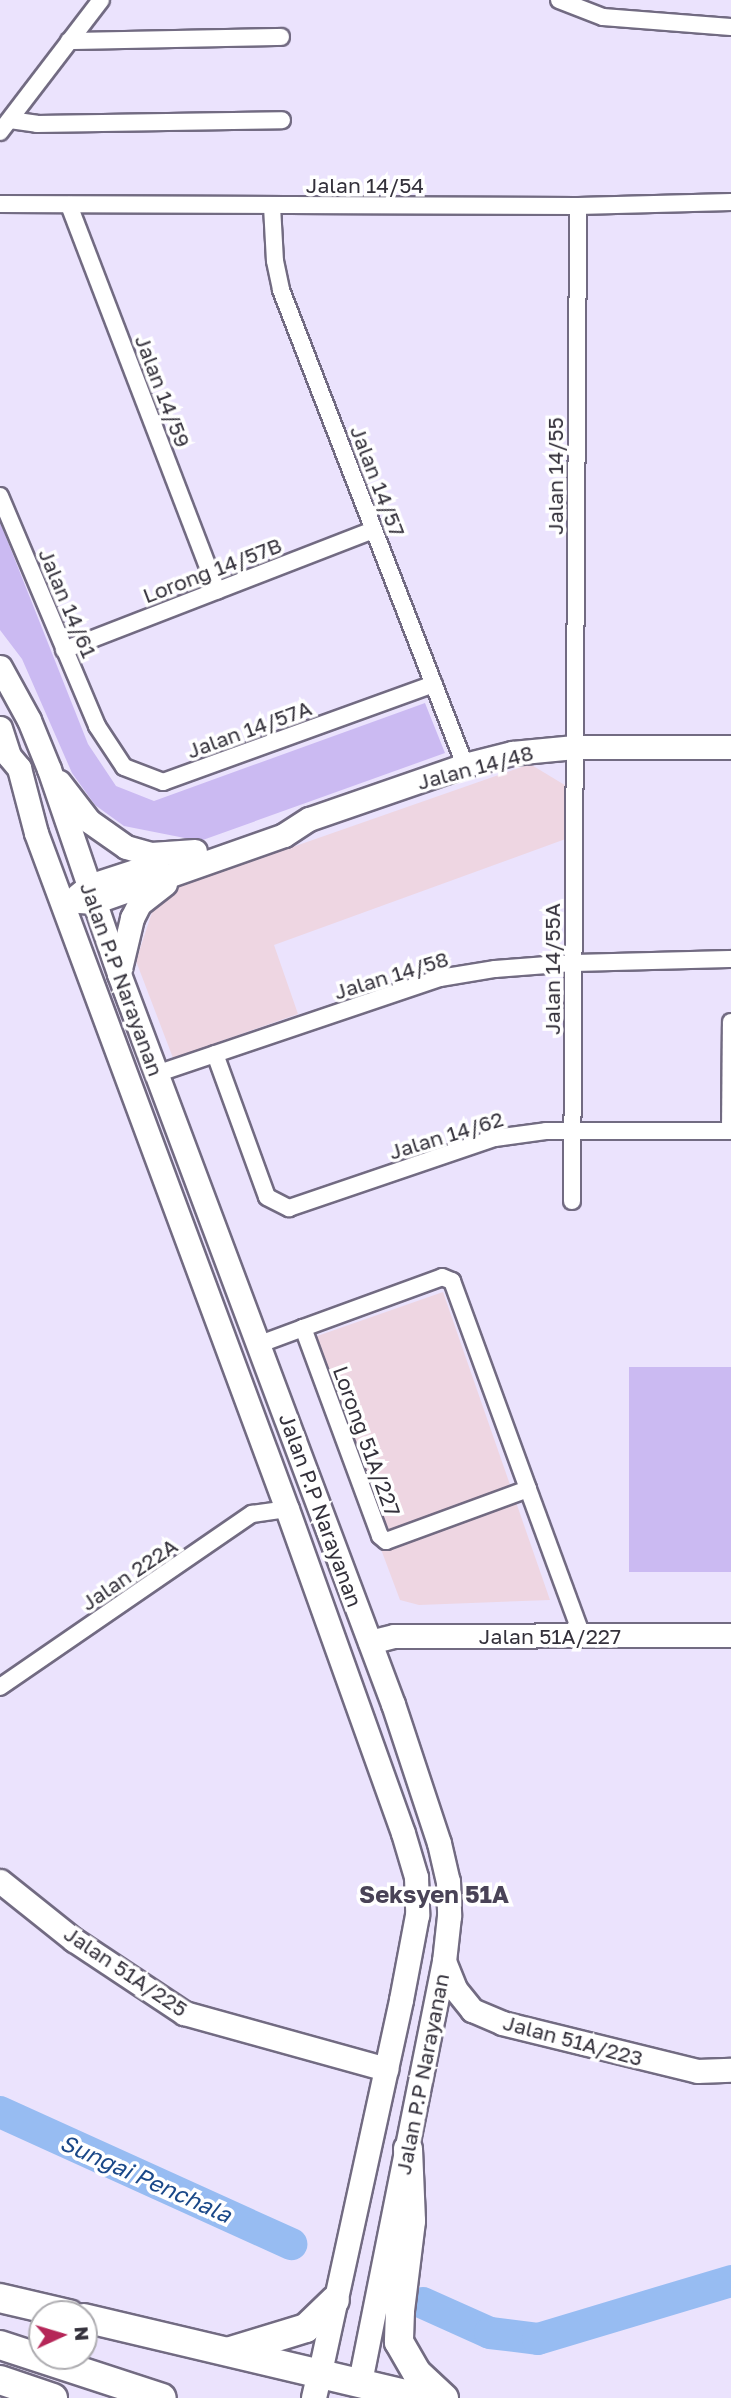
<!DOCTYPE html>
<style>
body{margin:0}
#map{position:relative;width:731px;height:2398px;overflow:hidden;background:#ebe3fd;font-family:"Golos Text",sans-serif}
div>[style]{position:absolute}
.commercial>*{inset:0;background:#eed6e2}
.green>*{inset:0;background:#cbbaf2;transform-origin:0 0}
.river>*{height:32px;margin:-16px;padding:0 16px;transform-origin:16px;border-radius:16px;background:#97bcf2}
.roads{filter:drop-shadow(2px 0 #726b82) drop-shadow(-2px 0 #726b82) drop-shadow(0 2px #726b82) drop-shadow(0 -2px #726b82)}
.street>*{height:16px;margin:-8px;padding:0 8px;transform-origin:8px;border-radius:8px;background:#fff}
.secondary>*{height:23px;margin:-11.5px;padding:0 11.5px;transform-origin:11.5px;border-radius:11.5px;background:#fff}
.primary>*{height:24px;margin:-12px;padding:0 12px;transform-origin:12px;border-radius:12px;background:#fff}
.highway>*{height:28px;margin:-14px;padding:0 14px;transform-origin:14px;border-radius:14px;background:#fff}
span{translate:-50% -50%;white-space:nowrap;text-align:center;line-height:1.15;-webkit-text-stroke:7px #fff;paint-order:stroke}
.street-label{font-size:21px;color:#34313b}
.water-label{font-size:23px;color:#1a4888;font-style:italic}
.quarter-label{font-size:24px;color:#494357;font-weight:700}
.north{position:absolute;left:28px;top:2300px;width:70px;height:70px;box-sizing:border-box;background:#fff;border:2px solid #aeadb1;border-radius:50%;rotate:86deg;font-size:19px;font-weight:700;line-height:28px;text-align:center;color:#34313b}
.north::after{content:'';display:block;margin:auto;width:24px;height:32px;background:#b52658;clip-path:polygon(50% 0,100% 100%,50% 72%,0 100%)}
</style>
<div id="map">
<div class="commercial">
<div style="clip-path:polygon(530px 764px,568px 787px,571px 837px,274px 945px,298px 1014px,173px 1058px,136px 961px,158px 894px)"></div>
<div style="clip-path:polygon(443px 1292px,550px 1600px,419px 1605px,400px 1600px,303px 1341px)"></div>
</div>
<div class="green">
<div style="clip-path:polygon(0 522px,88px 744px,116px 786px,154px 801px,425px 703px,445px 753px,200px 841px,124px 826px,95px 805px,72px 773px,22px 659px,0 630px)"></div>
<div style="left:629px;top:1367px;width:102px;height:205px"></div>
</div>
<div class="river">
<div style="left:0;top:2112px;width:320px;rotate:24.4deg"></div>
<div style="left:423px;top:2303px;width:73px;rotate:24.1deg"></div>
<div style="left:490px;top:2333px;width:48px;rotate:7.1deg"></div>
<div style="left:538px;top:2339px;width:202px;rotate:-16.7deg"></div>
</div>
<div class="roads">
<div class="street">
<div style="left:559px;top:0;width:47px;rotate:21.1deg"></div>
<div style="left:603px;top:17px;width:128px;rotate:4.5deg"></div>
<div style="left:69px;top:41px;width:212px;rotate:-1.1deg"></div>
<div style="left:10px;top:120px;width:27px;rotate:8deg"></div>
<div style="left:37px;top:124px;width:245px;rotate:-0.9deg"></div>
<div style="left:0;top:132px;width:166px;rotate:-52.6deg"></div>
<div style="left:0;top:204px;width:578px;rotate:0.2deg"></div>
<div style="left:578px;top:206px;width:153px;rotate:-1.5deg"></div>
<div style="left:69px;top:205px;width:413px;rotate:69deg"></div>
<div style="left:272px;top:206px;width:55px;rotate:86.9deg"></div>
<div style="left:275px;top:261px;width:30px;rotate:78deg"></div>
<div style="left:281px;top:290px;width:509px;rotate:68.83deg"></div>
<div style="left:0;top:496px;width:250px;rotate:67.1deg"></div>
<div style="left:97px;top:726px;width:49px;rotate:56.6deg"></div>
<div style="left:124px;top:767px;width:42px;rotate:21deg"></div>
<div style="left:163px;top:782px;width:288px;rotate:-19.9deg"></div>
<div style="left:64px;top:650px;width:332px;rotate:-21.2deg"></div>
<div style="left:215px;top:1054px;width:152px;rotate:70deg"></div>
<div style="left:267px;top:1197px;width:25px;rotate:27deg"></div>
<div style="left:289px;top:1208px;width:218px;rotate:-18.8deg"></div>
<div style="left:495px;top:1138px;width:51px;rotate:-7.8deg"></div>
<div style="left:546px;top:1131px;width:184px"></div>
<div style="left:730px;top:1131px;width:109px;rotate:-89.5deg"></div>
<div style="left:156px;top:1074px;width:300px;rotate:-18.7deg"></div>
<div style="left:440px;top:978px;width:56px;rotate:-9.3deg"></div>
<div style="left:495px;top:969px;width:78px;rotate:-4.4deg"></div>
<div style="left:573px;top:963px;width:158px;rotate:-1.5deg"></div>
<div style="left:572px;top:1201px;width:995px;rotate:-89.65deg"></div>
<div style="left:442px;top:1277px;width:11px;rotate:22deg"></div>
<div style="left:452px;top:1281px;width:221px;rotate:69.9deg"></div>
<div style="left:528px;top:1489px;width:151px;rotate:159.9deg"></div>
<div style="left:386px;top:1541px;width:8px;rotate:-140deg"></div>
<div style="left:380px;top:1536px;width:222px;rotate:-110.3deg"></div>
<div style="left:303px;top:1328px;width:148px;rotate:-20.1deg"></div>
<div style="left:260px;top:1344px;width:46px;rotate:-20.4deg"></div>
<div style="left:528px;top:1489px;width:157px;rotate:69.8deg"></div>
<div style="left:0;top:1687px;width:306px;rotate:-34.5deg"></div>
<div style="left:252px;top:1514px;width:35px;rotate:-8deg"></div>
</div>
<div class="secondary">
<div style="left:0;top:667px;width:60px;rotate:61.3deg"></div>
<div style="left:29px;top:720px;width:53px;rotate:67.8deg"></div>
<div style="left:49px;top:769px;width:217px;rotate:71.1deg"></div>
<div style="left:119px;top:974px;width:780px;rotate:69.43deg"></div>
<div style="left:393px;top:1704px;width:146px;rotate:71.7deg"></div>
<div style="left:439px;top:1843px;width:39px;rotate:77deg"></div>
<div style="left:448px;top:1881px;width:35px;rotate:88deg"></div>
<div style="left:449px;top:1916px;width:45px;rotate:96.3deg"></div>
<div style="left:444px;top:1961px;width:430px;rotate:101.3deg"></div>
<div style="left:0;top:728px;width:29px;rotate:72deg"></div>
<div style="left:9px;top:756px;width:16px;rotate:50deg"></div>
<div style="left:19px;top:768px;width:67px;rotate:75.3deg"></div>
<div style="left:36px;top:833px;width:721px;rotate:69.63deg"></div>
<div style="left:287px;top:1509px;width:344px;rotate:70.3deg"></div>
<div style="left:403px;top:1833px;width:46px;rotate:73.5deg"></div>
<div style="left:416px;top:1877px;width:38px;rotate:88deg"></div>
<div style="left:417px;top:1915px;width:86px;rotate:100.7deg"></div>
<div style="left:401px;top:2000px;width:382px;rotate:102.3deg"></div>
<div style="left:59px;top:782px;width:49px;rotate:52.4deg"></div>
<div style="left:89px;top:821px;width:45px;rotate:35.1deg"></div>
<div style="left:126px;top:847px;width:26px;rotate:16deg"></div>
<div style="left:151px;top:854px;width:44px;rotate:-3.9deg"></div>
<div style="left:78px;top:895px;width:14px;rotate:-39deg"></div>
<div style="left:89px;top:886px;width:71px;rotate:-18.2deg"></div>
<div style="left:79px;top:901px;width:15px;rotate:4deg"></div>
<div style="left:94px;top:902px;width:201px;rotate:-19.4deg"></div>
<div style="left:284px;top:835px;width:30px;rotate:-33deg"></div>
<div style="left:309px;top:819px;width:165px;rotate:-19.1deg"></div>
<div style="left:465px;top:765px;width:49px;rotate:-14.3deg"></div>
<div style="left:512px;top:753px;width:63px;rotate:-5.4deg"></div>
<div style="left:575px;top:747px;width:156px"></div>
<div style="left:119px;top:973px;width:57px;rotate:-76.7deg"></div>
<div style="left:132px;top:918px;width:16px;rotate:-63deg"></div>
<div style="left:139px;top:904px;width:33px;rotate:-38deg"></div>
<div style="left:370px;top:1642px;width:25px;rotate:-14deg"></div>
<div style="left:394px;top:1636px;width:337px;rotate:-0.2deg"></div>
<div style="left:0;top:1881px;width:95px;rotate:38.6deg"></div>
<div style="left:74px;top:1940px;width:132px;rotate:33.6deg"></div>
<div style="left:184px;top:2013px;width:210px;rotate:15.5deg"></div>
<div style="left:444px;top:1961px;width:31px;rotate:68deg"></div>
<div style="left:456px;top:1990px;width:26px;rotate:51deg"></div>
<div style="left:472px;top:2010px;width:33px;rotate:23deg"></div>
<div style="left:502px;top:2023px;width:201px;rotate:13.8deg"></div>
<div style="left:697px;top:2071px;width:34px;rotate:-2deg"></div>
</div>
<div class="primary">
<div style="left:314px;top:2398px;width:26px;rotate:-77deg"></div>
</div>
<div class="highway">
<div style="left:408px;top:2149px;width:72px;rotate:87.6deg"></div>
<div style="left:411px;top:2221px;width:91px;rotate:97deg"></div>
<div style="left:400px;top:2311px;width:31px;rotate:92deg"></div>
<div style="left:399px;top:2342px;width:36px;rotate:60deg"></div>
<div style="left:417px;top:2373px;width:37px;rotate:43deg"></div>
<div style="left:0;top:2298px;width:71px;rotate:13.1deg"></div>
<div style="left:84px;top:2318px;width:348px;rotate:13.3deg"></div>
<div style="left:0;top:2345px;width:170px;rotate:18.1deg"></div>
<div style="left:231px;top:2351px;width:78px;rotate:-17deg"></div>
<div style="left:306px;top:2328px;width:40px;rotate:-44deg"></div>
<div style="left:0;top:2380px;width:56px;rotate:18.8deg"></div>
</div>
</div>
<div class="street-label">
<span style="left:365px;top:185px">Jalan 14/54</span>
<span style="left:163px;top:391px;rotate:69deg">Jalan 14/59</span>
<span style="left:555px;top:476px;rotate:-90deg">Jalan 14/55</span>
<span style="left:378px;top:481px;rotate:69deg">Jalan 14/57</span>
<span style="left:212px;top:570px;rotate:-21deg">Lorong 14/57B</span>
<span style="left:68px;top:603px;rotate:67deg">Jalan 14/61</span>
<span style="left:249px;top:729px;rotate:-20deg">Jalan 14/57A</span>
<span style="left:475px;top:767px;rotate:-15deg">Jalan 14/48</span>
<span style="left:552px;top:969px;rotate:-90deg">Jalan 14/55A</span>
<span style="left:391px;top:975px;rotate:-17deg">Jalan 14/58</span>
<span style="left:122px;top:979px;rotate:70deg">Jalan P.P Narayanan</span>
<span style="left:446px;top:1135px;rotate:-17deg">Jalan 14/62</span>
<span style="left:367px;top:1441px;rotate:70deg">Lorong 51A/227</span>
<span style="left:321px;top:1510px;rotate:70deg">Jalan P.P Narayanan</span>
<span style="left:129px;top:1574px;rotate:-34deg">Jalan 222A</span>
<span style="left:550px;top:1636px">Jalan 51A/227</span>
<span style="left:126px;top:1971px;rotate:34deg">Jalan 51A/225</span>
<span style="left:573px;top:2040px;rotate:15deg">Jalan 51A/223</span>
<span style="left:422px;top:2074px;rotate:-79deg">Jalan P.P Narayanan</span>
</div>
<div class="water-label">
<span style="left:146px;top:2178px;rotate:24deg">Sungai Penchala</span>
</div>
<div class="quarter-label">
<span style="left:434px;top:1894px">Seksyen 51A</span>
</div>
<div class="north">N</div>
</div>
